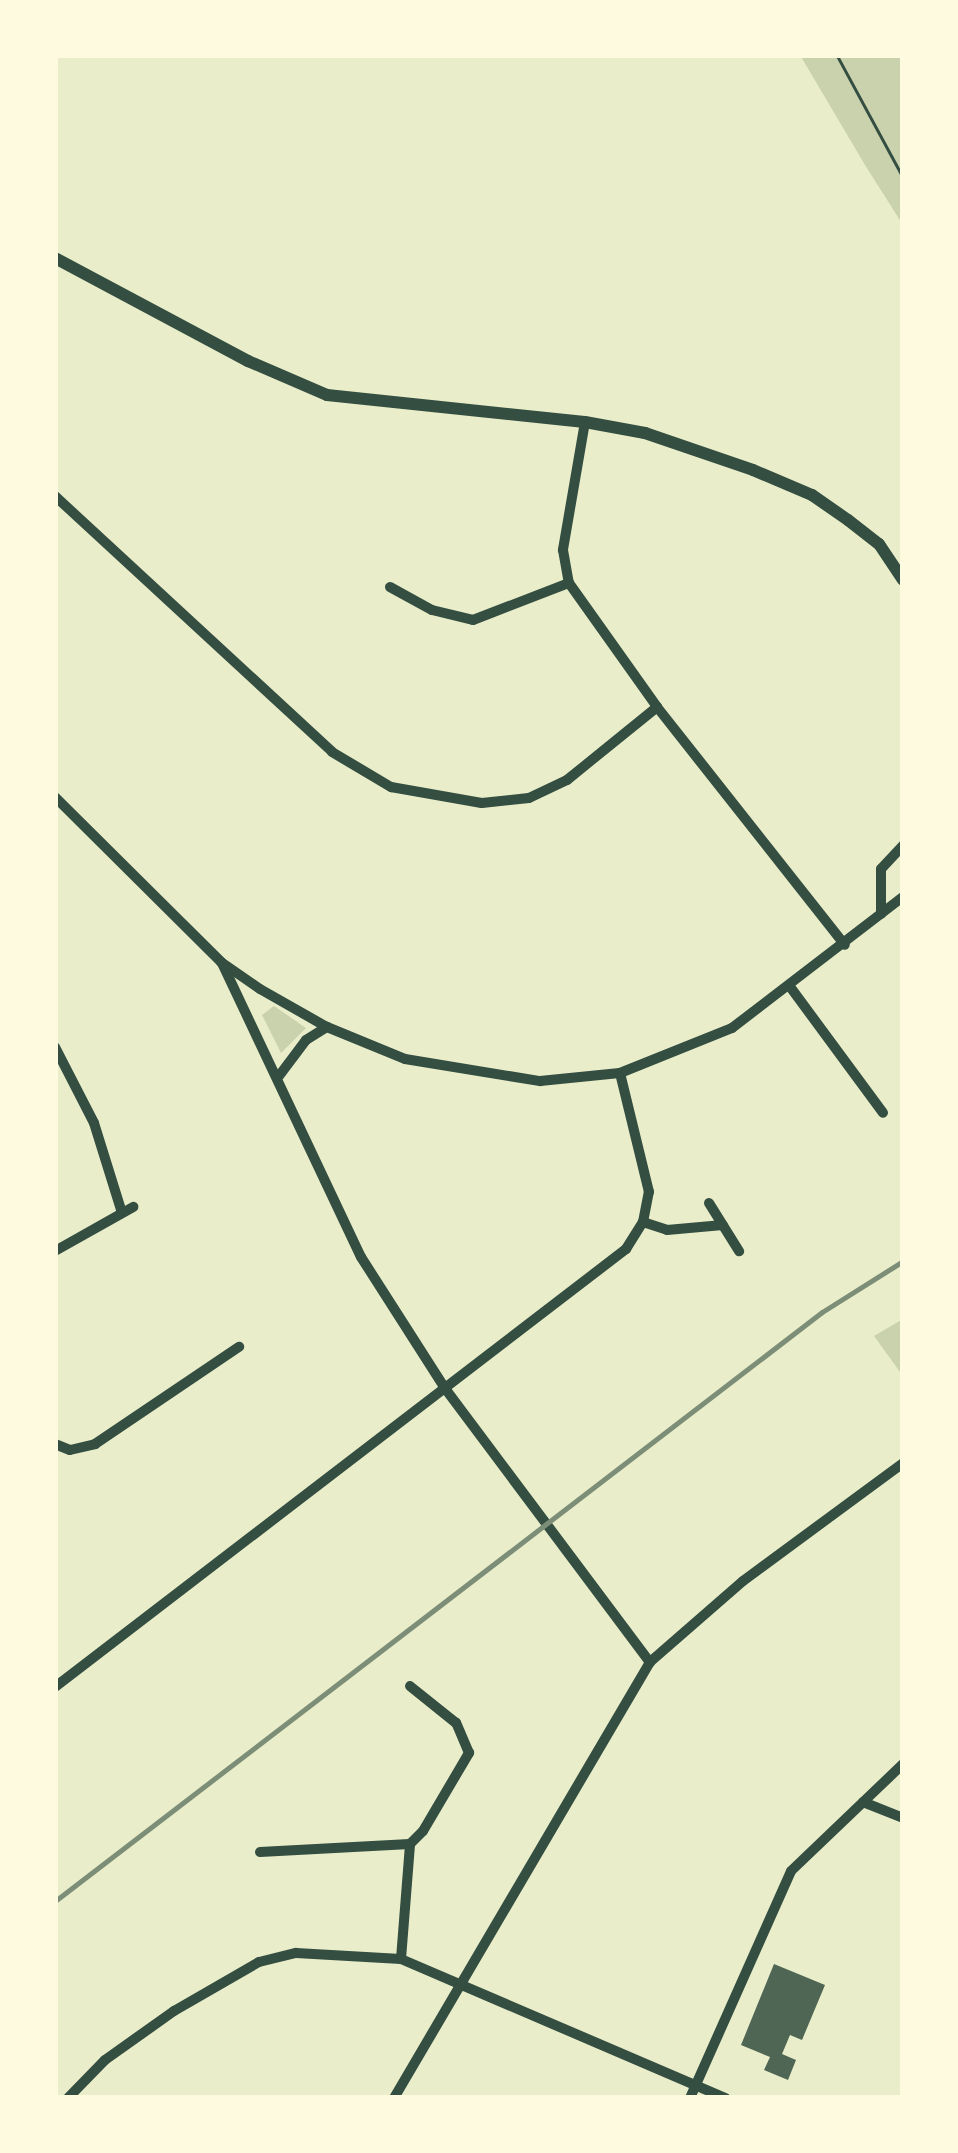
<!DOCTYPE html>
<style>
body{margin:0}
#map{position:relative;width:958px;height:2153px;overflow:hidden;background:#e9edc9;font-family:"Archivo Narrow",sans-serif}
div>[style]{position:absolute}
.green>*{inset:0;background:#cad2ad}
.building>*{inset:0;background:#4f6655}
.path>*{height:2.5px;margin:-1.25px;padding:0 1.25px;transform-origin:1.25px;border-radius:1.25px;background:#344e41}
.minor>*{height:10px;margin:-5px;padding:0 5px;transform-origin:5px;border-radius:5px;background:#344e41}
.tertiary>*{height:12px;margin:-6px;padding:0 6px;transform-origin:6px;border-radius:6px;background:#344e41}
.rail>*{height:5px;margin:-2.5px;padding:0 2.5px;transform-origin:2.5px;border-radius:2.5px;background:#7c8e77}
span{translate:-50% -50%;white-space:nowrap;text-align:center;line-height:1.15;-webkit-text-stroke:9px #fefae0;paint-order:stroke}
.frame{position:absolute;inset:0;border:58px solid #fefae0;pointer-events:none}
</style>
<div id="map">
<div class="green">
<div style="clip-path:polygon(800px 55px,903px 55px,903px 225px,865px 165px)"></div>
<div style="clip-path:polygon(274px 1006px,306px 1028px,281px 1053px,262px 1015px)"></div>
<div style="clip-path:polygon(903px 1319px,903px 1376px,874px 1336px)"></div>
</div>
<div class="building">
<div style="clip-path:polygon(774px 1964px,825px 1985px,802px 2040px,790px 2035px,782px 2054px,796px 2060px,788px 2080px,764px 2070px,770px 2057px,741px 2045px)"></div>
</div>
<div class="path">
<div style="left:837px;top:55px;width:139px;rotate:61.6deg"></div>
</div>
<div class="minor">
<div style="left:585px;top:422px;width:130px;rotate:99.8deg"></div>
<div style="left:563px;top:550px;width:34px;rotate:80deg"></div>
<div style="left:569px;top:583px;width:152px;rotate:54.6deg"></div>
<div style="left:657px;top:707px;width:303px;rotate:51.7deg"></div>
<div style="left:55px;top:496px;width:377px;rotate:42.7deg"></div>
<div style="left:332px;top:752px;width:69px;rotate:30.7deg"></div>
<div style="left:391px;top:787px;width:92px;rotate:10deg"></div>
<div style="left:482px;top:803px;width:47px;rotate:-6.1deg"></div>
<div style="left:529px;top:798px;width:42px;rotate:-25.3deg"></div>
<div style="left:567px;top:780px;width:116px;rotate:-39deg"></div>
<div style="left:390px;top:587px;width:48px;rotate:28.7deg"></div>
<div style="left:432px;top:610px;width:42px;rotate:13.7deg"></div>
<div style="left:473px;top:620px;width:103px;rotate:-21.1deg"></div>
<div style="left:55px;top:797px;width:234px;rotate:44.8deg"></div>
<div style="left:221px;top:962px;width:47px;rotate:34.7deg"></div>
<div style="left:260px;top:989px;width:77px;rotate:29.6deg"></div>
<div style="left:327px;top:1027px;width:84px;rotate:22.3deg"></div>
<div style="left:405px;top:1059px;width:137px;rotate:9.3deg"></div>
<div style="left:540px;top:1081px;width:80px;rotate:-5.7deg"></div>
<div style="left:620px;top:1073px;width:121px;rotate:-21.9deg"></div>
<div style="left:732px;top:1028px;width:215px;rotate:-37.5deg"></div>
<div style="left:881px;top:914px;width:45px;rotate:-90deg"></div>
<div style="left:881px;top:869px;width:33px;rotate:-47deg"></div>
<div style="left:222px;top:963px;width:325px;rotate:64.7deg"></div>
<div style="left:361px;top:1257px;width:154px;rotate:57.4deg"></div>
<div style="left:444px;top:1387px;width:344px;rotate:53.2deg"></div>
<div style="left:791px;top:988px;width:155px;rotate:53.6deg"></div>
<div style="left:55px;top:1047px;width:85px;rotate:62.8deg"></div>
<div style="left:94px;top:1123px;width:94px;rotate:72.7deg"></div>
<div style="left:279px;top:1076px;width:45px;rotate:-53.1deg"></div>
<div style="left:306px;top:1040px;width:25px;rotate:-32deg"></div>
<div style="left:709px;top:1203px;width:57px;rotate:58deg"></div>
<div style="left:643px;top:1222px;width:25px;rotate:18deg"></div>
<div style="left:667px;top:1230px;width:56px;rotate:-5.1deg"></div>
<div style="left:55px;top:1251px;width:90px;rotate:-29.4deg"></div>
<div style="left:55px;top:1444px;width:16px;rotate:22deg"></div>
<div style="left:70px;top:1450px;width:26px;rotate:-13deg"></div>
<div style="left:95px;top:1444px;width:174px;rotate:-34deg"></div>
<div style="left:55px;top:1687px;width:720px;rotate:-37.49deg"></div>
<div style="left:626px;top:1249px;width:32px;rotate:-58deg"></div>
<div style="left:643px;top:1222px;width:31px;rotate:-79deg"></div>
<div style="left:649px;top:1192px;width:122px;rotate:-103.7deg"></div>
<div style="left:863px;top:1802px;width:43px;rotate:21.8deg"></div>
<div style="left:260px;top:1852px;width:150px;rotate:-3.1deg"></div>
<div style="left:410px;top:1844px;width:18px;rotate:-45deg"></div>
<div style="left:423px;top:1831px;width:91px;rotate:-59.5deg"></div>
<div style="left:469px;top:1753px;width:33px;rotate:-113deg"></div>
<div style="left:456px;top:1723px;width:59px;rotate:-141.2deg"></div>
<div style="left:401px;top:1959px;width:115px;rotate:-85.5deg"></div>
<div style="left:68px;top:2098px;width:53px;rotate:-45.8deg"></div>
<div style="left:105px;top:2060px;width:85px;rotate:-35.4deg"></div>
<div style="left:174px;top:2011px;width:98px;rotate:-30deg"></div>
<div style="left:259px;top:1962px;width:38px;rotate:-14deg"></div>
<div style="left:296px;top:1953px;width:105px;rotate:3.3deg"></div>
<div style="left:401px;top:1959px;width:353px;rotate:23.2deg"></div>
<div style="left:394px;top:2098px;width:506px;rotate:-59.58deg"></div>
<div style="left:650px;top:1662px;width:123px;rotate:-41.1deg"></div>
<div style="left:743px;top:1581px;width:199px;rotate:-36.4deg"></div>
<div style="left:690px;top:2098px;width:248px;rotate:-66deg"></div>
<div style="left:791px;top:1871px;width:155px;rotate:-43.7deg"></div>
</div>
<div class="tertiary">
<div style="left:55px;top:258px;width:219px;rotate:28.1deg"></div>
<div style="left:248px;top:361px;width:86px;rotate:23.3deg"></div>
<div style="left:327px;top:395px;width:259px;rotate:6deg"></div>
<div style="left:585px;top:422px;width:61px;rotate:10.4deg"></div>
<div style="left:645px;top:433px;width:114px;rotate:18.9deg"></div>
<div style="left:753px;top:470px;width:64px;rotate:23deg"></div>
<div style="left:812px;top:495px;width:44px;rotate:34.8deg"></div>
<div style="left:848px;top:520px;width:39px;rotate:38deg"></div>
<div style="left:879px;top:544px;width:43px;rotate:56.3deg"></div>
</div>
<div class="rail">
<div style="left:55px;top:1901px;width:967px;rotate:-37.52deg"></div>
<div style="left:822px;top:1312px;width:96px;rotate:-32.2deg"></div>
</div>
<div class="frame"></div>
</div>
